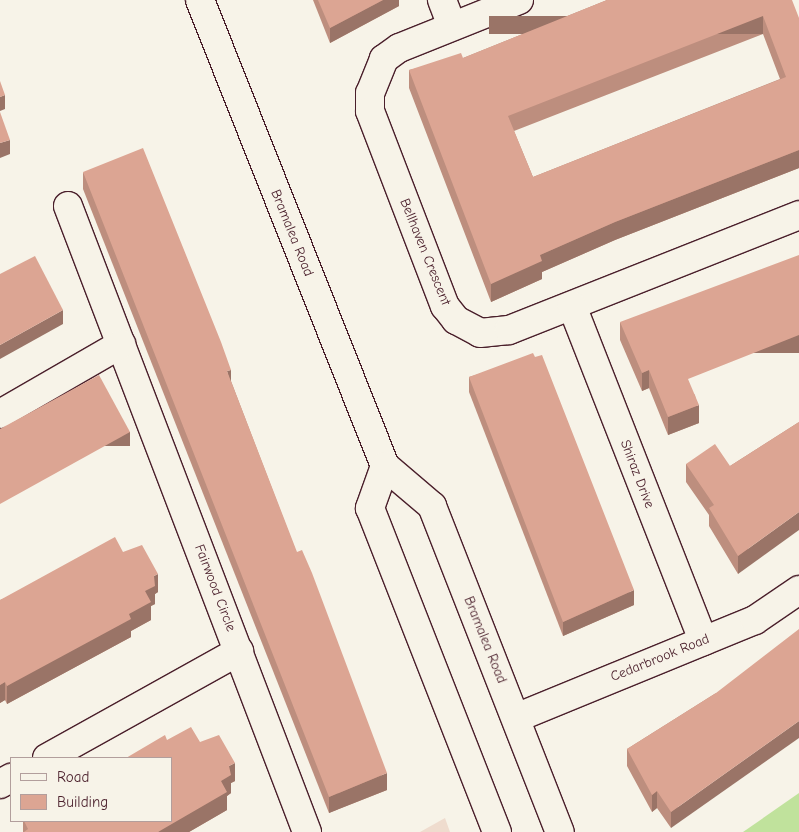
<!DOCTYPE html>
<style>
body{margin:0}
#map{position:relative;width:799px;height:832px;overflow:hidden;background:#f7f3e8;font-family:"Comic Neue",sans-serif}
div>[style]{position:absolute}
.built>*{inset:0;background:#efdcce}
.green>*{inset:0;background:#c0e29c}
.roads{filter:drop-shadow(1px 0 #4a1f2b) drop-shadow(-1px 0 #4a1f2b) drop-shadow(0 1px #4a1f2b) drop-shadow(0 -1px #4a1f2b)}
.minor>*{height:28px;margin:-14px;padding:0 14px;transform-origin:14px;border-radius:14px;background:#f7f3e8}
.secondary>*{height:28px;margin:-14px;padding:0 14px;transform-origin:14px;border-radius:14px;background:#f7f3e8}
.wall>*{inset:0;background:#bd8e7e}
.shaded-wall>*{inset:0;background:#9a7467;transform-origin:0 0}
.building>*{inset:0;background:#dca593}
span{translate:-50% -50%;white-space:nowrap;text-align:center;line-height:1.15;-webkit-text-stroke:4px #f7f3e8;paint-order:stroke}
.street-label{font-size:14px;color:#4a1f2b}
.legend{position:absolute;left:10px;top:757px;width:162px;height:65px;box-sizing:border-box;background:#f7f3e8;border:1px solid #b29e9c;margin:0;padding:6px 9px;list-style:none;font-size:15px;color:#4a1f2b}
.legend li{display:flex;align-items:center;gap:10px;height:25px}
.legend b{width:25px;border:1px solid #b29e9c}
</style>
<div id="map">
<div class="built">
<div style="clip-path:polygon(445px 818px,450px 832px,420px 832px)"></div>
</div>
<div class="green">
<div style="clip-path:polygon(799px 793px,799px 832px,743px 832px)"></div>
</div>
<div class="roads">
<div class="minor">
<div style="left:442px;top:0;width:28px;rotate:69deg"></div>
<div style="left:519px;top:0;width:129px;rotate:158.2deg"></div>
<div style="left:399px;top:48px;width:19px;rotate:144deg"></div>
<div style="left:384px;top:59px;width:37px;rotate:112deg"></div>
<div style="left:370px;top:93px;width:18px;rotate:90deg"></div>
<div style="left:370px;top:111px;width:209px;rotate:69deg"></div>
<div style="left:445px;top:306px;width:18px;rotate:52deg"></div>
<div style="left:456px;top:320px;width:27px;rotate:28deg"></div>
<div style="left:480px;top:333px;width:29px;rotate:-6deg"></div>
<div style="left:509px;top:330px;width:312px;rotate:-21.6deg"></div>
<div style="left:68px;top:206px;width:670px;rotate:69.1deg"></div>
<div style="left:572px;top:306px;width:360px;rotate:68.6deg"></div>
<div style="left:0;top:414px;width:140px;rotate:-30deg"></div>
<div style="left:516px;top:718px;width:258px;rotate:-22.3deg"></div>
<div style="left:755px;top:620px;width:53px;rotate:-34.3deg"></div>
<div style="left:47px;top:758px;width:220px;rotate:-29.1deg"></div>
<div style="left:0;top:784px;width:13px;rotate:-29deg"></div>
</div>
<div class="secondary">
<div style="left:200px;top:0;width:501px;rotate:68.35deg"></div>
<div style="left:385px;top:466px;width:62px;rotate:40.4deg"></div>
<div style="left:432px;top:506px;width:350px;rotate:68.6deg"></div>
<div style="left:385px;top:466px;width:45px;rotate:109.7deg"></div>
<div style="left:370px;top:508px;width:348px;rotate:68.6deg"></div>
</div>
</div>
<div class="wall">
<div style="clip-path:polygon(313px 0,399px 0,399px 6px,330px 43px)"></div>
<div style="clip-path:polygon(evenodd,607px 0,799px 18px,799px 168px,615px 240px,542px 272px,542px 279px,491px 302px,409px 88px,409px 70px,463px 58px,607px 0,763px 34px,780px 79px,533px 177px,514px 131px,763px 34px)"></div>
<div style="clip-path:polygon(83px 172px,231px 381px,387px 790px,329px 813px,83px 189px)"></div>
<div style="clip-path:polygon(620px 322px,695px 395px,699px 423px,668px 435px,649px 388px,642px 391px,620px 340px)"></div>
<div style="clip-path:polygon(535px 357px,634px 605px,563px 636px,469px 392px,469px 377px)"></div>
<div style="clip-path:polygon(799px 422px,738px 574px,709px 526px,709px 515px,686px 482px,686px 464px,730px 466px)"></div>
<div style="clip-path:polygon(123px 552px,158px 592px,155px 594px,155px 604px,151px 606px,151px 620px,131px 631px,131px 637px,7px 704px,5px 700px,0 703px,0 600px)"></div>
<div style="clip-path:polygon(716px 693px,671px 828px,657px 808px,652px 812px,627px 766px,627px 749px)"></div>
<div style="clip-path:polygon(167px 740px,200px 742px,235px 781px,231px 783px,231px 793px,227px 796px,227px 810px,189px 832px,23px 832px,23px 821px,171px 821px)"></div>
</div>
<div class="shaded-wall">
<div style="clip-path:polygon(383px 0,399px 0,399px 6px,330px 43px,330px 28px)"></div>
<div style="left:763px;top:16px;width:18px;height:274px;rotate:90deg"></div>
<div style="clip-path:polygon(5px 95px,5px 109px,0 111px,0 97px)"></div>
<div style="clip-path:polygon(10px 140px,10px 154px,0 158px,0 143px)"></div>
<div style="clip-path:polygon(799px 150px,799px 168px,615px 240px,542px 272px,542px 279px,491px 302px,491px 284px,540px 255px,615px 222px)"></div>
<div style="clip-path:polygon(63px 310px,63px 324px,0 359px,0 345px)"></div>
<div style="left:799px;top:335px;width:18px;height:119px;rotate:90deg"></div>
<div style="clip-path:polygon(231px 370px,231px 386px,227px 371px)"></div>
<div style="clip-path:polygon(649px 370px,649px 388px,642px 391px,642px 373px)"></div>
<div style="clip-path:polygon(699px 405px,699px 423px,668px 435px,668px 417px)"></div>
<div style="left:130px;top:432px;width:14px;height:149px;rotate:90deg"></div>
<div style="clip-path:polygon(799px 512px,799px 530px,738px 574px,738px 556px)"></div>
<div style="clip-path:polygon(158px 574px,158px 592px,155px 594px,155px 604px,151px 606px,151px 620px,131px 631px,131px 637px,7px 704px,7px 686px,145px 591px,154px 576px)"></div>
<div style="clip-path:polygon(634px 590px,634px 605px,563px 636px,563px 622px)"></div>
<div style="clip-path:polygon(5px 682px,5px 700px,0 703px,0 685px)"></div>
<div style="clip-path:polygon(799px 721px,799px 738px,671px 828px,671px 812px)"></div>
<div style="clip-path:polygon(235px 763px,235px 781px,231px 783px,231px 793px,227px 796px,227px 810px,189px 832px,158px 832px,221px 781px,229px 766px)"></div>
<div style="clip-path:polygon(387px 773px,387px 790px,329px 813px,329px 797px)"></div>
<div style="clip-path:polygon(657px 791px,657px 808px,652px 812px,652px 795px)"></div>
</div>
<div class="building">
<div style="clip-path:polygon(318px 0,383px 0,330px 28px)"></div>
<div style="clip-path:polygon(evenodd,607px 0,792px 0,799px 18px,799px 150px,615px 222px,540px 255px,542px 261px,491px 284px,409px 70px,461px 53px,463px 58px,607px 0,763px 16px,786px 77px,533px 177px,508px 116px,763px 16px)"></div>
<div style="clip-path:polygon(0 81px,5px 95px,0 97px)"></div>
<div style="clip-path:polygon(0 112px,10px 140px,0 143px)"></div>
<div style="clip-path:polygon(143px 148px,221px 342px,231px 370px,227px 371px,297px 552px,302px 550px,312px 573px,387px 773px,329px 797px,83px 172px)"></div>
<div style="clip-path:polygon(799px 255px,799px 335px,688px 379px,699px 405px,668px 417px,649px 370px,642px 373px,620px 322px)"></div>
<div style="clip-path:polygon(35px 256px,63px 310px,0 345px,0 274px)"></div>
<div style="clip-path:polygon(533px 353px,535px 357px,542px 355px,634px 590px,563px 622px,469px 377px)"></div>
<div style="clip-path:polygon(99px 375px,130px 432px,0 504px,0 429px)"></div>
<div style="clip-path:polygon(799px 422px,799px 512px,738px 556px,709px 508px,714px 505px,686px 464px,715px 444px,730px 466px)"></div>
<div style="clip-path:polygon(115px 537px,123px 552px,142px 545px,158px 574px,154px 576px,155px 586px,145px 591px,151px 602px,129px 614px,131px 619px,7px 686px,5px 682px,0 685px,0 600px)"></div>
<div style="clip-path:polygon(799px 629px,799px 721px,671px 812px,657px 791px,652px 795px,627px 749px,716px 693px)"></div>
<div style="clip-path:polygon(191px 727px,200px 742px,219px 735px,235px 763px,229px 766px,231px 775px,221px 781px,227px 792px,158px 832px,24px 832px,28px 829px,24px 821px,171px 821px,171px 758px,126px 758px,165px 735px,167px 740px)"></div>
</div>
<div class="street-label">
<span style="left:292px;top:233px;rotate:68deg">Bramalea Road</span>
<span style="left:425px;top:252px;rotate:68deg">Bellhaven Crescent</span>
<span style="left:637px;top:474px;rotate:69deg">Shiraz Drive</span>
<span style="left:215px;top:588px;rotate:69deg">Fairwood Circle</span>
<span style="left:485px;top:640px;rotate:68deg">Bramalea Road</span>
<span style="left:660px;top:658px;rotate:-22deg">Cedarbrook Road</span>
</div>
<ul class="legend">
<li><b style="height:6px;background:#f7f3e8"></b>Road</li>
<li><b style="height:14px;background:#dca593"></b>Building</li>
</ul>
</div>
